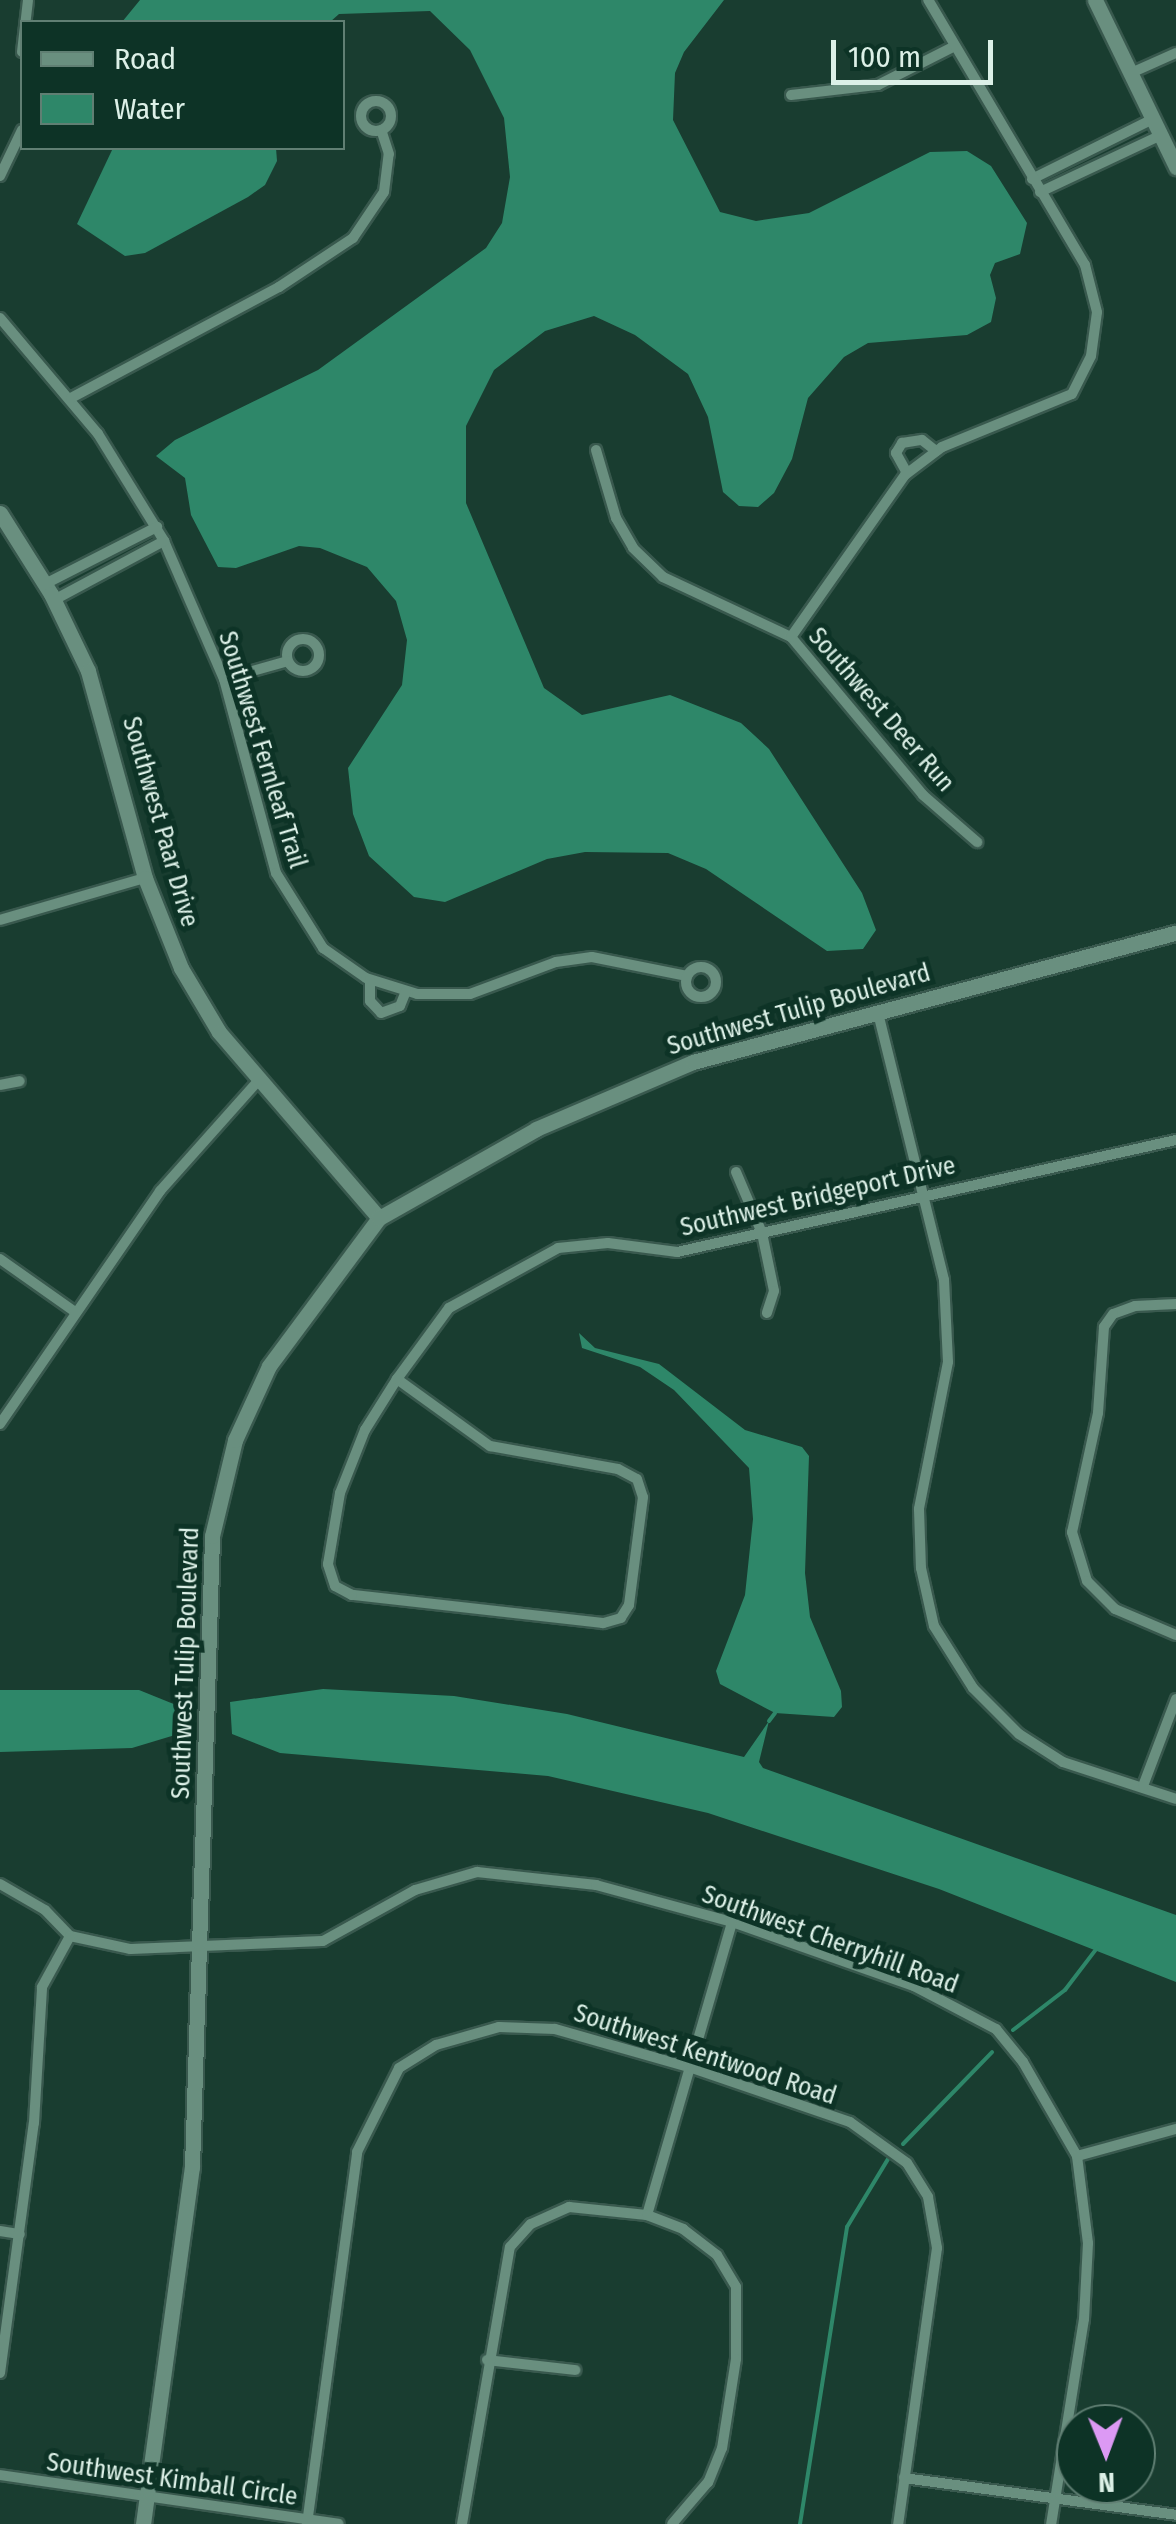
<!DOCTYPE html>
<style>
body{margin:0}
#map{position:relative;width:1176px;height:2524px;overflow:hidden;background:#193d30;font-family:"Fira Sans Condensed",sans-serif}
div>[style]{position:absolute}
.water>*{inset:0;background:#2e8769}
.stream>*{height:4px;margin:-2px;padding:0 2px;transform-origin:2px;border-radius:2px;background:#2e8769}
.roads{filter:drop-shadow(2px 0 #39594e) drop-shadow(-2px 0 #39594e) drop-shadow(0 2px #39594e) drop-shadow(0 -2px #39594e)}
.street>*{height:10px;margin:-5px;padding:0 5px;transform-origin:5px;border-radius:5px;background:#698f7f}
.street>.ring{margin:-5px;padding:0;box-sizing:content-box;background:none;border:10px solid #698f7f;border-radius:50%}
.secondary>*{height:15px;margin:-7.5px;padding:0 7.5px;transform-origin:7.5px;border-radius:7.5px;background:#698f7f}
span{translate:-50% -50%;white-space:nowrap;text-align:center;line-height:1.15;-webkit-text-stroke:10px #0d3326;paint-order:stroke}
.street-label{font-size:25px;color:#dcf0e7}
.legend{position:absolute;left:20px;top:20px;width:325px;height:130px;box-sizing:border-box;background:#0d3326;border:2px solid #607f73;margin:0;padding:12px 18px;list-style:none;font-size:30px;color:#dcf0e7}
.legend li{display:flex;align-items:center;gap:20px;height:50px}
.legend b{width:50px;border:2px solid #607f73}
.north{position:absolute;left:1056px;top:2404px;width:100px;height:100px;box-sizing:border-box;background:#0d3326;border:2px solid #607f73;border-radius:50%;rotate:179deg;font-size:28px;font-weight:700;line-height:40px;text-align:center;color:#dcf0e7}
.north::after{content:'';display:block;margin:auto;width:35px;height:45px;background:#dc99f4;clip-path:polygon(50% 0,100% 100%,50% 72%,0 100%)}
.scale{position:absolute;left:831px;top:40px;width:162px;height:45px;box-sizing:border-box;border:5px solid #dcf0e7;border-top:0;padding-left:12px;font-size:30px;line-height:35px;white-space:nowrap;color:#dcf0e7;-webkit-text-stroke:8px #0d3326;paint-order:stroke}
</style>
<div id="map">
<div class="water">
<div style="clip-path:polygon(140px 0,724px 0,684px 52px,675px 73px,673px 120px,720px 212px,756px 221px,809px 213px,930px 152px,967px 151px,991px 166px,1027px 223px,1020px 254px,995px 263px,990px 275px,996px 298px,991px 322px,967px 335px,868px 343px,844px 357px,808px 398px,792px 459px,774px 493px,758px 507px,739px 506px,723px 492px,708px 417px,688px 374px,635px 335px,594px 316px,545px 331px,494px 370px,466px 426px,466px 503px,544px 688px,582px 715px,670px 695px,741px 723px,769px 749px,862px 893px,876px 930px,863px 949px,827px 951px,706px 869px,668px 853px,585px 852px,547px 859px,445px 902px,414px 897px,369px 856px,353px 814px,348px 768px,402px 685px,407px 640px,396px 601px,367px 567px,320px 548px,299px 546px,236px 568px,218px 567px,191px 515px,185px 478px,156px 456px,175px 440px,318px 370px,486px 248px,502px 223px,510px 177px,504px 118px,470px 50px,430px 11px,339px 14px,330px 22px,122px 22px)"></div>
<div style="clip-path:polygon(113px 148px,276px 148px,277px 161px,265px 185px,248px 197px,145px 253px,125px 256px,77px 224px)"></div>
<div style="clip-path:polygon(579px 1333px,595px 1348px,659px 1364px,745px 1430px,802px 1447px,809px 1456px,805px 1573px,810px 1617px,841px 1691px,842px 1707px,834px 1717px,775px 1713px,720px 1684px,716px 1671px,745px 1595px,753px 1519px,749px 1468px,674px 1390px,640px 1367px,582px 1348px)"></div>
<div style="clip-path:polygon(323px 1689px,454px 1696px,567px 1714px,744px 1757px,769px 1721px,759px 1762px,763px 1768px,1176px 1915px,1176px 1982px,939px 1889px,708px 1813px,548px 1776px,280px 1753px,232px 1734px,230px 1702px)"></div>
<div style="clip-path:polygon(0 1690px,139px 1690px,186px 1709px,185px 1732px,132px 1748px,0 1752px)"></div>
</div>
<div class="stream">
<div style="left:769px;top:1721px;width:10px;rotate:-53deg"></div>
<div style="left:1013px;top:2030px;width:66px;rotate:-37.6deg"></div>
<div style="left:1065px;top:1990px;width:53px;rotate:-52.7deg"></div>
<div style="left:903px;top:2144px;width:128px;rotate:-45.9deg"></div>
<div style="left:800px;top:2524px;width:301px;rotate:-81deg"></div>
<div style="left:847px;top:2227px;width:79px;rotate:-58.9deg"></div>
</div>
<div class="roads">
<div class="street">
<div style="left:22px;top:52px;width:52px;rotate:-83.4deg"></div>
<div style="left:1131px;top:73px;width:49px;rotate:-24deg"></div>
<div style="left:791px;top:95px;width:88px;rotate:-6.6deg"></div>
<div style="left:878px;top:85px;width:84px;rotate:-26.9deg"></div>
<div class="ring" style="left:361px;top:101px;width:20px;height:20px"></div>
<div style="left:0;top:176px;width:51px;rotate:-64.4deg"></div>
<div style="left:1032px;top:179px;width:135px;rotate:-26.4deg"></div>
<div style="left:1040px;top:192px;width:134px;rotate:-25.2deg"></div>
<div style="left:0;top:318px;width:152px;rotate:49.8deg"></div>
<div style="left:98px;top:434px;width:126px;rotate:58.3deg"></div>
<div style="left:164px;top:541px;width:150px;rotate:66.5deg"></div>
<div style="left:224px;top:679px;width:201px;rotate:75deg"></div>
<div style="left:276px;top:873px;width:89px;rotate:57.9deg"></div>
<div style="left:323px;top:948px;width:52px;rotate:34.9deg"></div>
<div style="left:366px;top:978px;width:53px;rotate:17.4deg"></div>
<div style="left:417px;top:994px;width:53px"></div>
<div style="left:470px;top:994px;width:92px;rotate:-20.4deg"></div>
<div style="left:556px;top:962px;width:36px;rotate:-8deg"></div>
<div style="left:592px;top:957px;width:97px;rotate:11.3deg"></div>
<div style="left:71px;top:398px;width:236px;rotate:-28.1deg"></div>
<div style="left:279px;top:287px;width:89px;rotate:-33.5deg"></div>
<div style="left:353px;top:238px;width:55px;rotate:-56deg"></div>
<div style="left:384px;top:192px;width:38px;rotate:-83deg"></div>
<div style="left:389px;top:154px;width:25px;rotate:-108deg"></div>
<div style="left:596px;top:450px;width:71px;rotate:73.6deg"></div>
<div style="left:616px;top:518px;width:34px;rotate:60deg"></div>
<div style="left:633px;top:548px;width:42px;rotate:44deg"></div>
<div style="left:663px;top:577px;width:141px;rotate:25.1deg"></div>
<div style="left:791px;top:637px;width:206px;rotate:50.1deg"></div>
<div style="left:923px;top:795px;width:72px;rotate:41deg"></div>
<div style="left:907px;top:473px;width:23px;rotate:-119deg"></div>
<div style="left:896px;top:453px;width:12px;rotate:-59deg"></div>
<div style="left:902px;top:443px;width:20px;rotate:-9deg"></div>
<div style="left:922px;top:440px;width:18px;rotate:38deg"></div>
<div style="left:45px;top:584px;width:126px;rotate:-27deg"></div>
<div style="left:54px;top:600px;width:125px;rotate:-28.2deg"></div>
<div style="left:791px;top:637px;width:198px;rotate:-54.9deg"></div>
<div style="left:905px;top:475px;width:46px;rotate:-37.1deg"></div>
<div style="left:942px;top:447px;width:140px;rotate:-22.2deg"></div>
<div style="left:1072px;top:394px;width:42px;rotate:-63.4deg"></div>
<div style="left:1091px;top:356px;width:44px;rotate:-82.2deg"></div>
<div style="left:1097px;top:312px;width:49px;rotate:-104.3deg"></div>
<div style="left:1085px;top:265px;width:308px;rotate:-120.6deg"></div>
<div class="ring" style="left:287px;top:639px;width:22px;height:22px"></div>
<div style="left:224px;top:679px;width:66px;rotate:-15.7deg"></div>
<div style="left:0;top:920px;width:151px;rotate:-16.2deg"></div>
<div class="ring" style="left:686px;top:967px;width:20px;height:20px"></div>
<div style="left:370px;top:980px;width:21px;rotate:90deg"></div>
<div style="left:370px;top:1001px;width:16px;rotate:47deg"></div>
<div style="left:381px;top:1013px;width:20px;rotate:-20deg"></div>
<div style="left:400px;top:1006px;width:16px;rotate:-68deg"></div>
<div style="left:878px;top:1013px;width:275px;rotate:76.1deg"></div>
<div style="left:944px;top:1280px;width:82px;rotate:87.2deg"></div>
<div style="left:948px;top:1362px;width:150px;rotate:101.2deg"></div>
<div style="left:919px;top:1509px;width:59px;rotate:88.1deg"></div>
<div style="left:921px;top:1568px;width:59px;rotate:77.4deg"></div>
<div style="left:934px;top:1626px;width:73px;rotate:57.8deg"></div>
<div style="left:973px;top:1688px;width:65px;rotate:45deg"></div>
<div style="left:1019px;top:1734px;width:52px;rotate:32.5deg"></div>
<div style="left:1063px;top:1762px;width:119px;rotate:18.1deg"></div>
<div style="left:0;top:1085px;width:20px;rotate:-11deg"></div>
<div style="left:736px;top:1172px;width:66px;rotate:66.9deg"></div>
<div style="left:762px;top:1233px;width:59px;rotate:78.3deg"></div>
<div style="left:774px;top:1291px;width:23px;rotate:108deg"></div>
<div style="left:0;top:1259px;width:92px;rotate:35.2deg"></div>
<div style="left:1176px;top:1304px;width:41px;rotate:177.2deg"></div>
<div style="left:1135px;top:1306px;width:23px;rotate:160deg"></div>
<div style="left:1113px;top:1314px;width:16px;rotate:125deg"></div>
<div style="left:1104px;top:1327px;width:86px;rotate:94deg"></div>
<div style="left:1098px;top:1413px;width:122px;rotate:102.3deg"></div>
<div style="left:1072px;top:1532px;width:51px;rotate:73deg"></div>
<div style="left:1087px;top:1581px;width:40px;rotate:45deg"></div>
<div style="left:1115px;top:1609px;width:66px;rotate:23.1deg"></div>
<div style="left:397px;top:1379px;width:115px;rotate:35.8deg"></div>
<div style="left:490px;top:1446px;width:130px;rotate:10.2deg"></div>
<div style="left:618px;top:1469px;width:21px;rotate:28deg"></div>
<div style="left:637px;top:1479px;width:19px;rotate:72deg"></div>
<div style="left:643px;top:1497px;width:109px;rotate:97.4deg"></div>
<div style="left:629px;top:1605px;width:15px;rotate:122deg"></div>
<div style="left:621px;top:1618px;width:19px;rotate:164deg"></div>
<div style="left:603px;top:1623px;width:253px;rotate:-173.6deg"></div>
<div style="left:352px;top:1595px;width:19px;rotate:-152deg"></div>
<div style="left:335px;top:1586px;width:23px;rotate:-108deg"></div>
<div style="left:328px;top:1564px;width:72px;rotate:-80.4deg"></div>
<div style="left:340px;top:1493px;width:68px;rotate:-68.4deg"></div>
<div style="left:365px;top:1430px;width:60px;rotate:-57.9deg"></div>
<div style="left:397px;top:1379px;width:88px;rotate:-53.8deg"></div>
<div style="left:449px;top:1308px;width:124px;rotate:-28.8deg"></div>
<div style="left:558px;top:1248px;width:50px;rotate:-5.7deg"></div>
<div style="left:608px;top:1243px;width:70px;rotate:7.4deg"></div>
<div style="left:677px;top:1252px;width:511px;rotate:-12.65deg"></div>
<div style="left:0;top:1424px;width:283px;rotate:-55.5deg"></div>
<div style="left:160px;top:1191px;width:149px;rotate:-48.3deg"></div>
<div style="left:1143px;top:1786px;width:93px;rotate:-69.2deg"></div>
<div style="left:0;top:1884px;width:52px;rotate:30deg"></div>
<div style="left:45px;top:1910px;width:36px;rotate:46deg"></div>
<div style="left:70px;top:1936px;width:61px;rotate:12.2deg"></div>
<div style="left:130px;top:1949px;width:193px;rotate:-2.4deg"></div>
<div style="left:323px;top:1941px;width:105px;rotate:-29deg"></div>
<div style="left:415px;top:1890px;width:65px;rotate:-16.2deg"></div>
<div style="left:477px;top:1872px;width:120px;rotate:6.2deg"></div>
<div style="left:596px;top:1885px;width:141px;rotate:15.2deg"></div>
<div style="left:732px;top:1922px;width:193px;rotate:19.4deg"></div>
<div style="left:914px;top:1986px;width:93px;rotate:27.7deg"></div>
<div style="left:996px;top:2029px;width:43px;rotate:50.7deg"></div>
<div style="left:1023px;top:2062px;width:108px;rotate:60.1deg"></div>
<div style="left:1077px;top:2156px;width:88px;rotate:82.8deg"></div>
<div style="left:1088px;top:2243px;width:76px;rotate:93deg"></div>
<div style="left:1084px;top:2319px;width:208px;rotate:99.1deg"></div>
<div style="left:1077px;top:2156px;width:103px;rotate:-15.3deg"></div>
<div style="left:647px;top:2215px;width:305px;rotate:-73.8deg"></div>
<div style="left:0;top:2231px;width:20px;rotate:9deg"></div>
<div style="left:487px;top:2360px;width:89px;rotate:6.5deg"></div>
<div style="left:0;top:2373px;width:252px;rotate:-82.3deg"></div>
<div style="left:34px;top:2123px;width:136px;rotate:-86.6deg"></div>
<div style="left:42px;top:1987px;width:58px;rotate:-61.2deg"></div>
<div style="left:0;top:2475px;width:342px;rotate:8.2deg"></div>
<div style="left:904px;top:2478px;width:275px;rotate:7.7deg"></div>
<div style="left:307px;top:2524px;width:375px;rotate:-82.3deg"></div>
<div style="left:357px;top:2152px;width:94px;rotate:-63.4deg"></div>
<div style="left:399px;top:2068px;width:44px;rotate:-31.9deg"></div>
<div style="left:436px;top:2045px;width:66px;rotate:-15.9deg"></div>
<div style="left:499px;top:2027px;width:56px;rotate:2deg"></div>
<div style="left:555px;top:2029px;width:142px;rotate:15.9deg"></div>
<div style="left:692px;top:2068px;width:167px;rotate:18.9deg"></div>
<div style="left:850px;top:2122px;width:70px;rotate:35.7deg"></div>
<div style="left:907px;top:2163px;width:40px;rotate:58deg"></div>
<div style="left:928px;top:2197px;width:52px;rotate:80deg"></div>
<div style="left:937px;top:2248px;width:279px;rotate:98deg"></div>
<div style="left:462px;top:2524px;width:281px;rotate:-80.2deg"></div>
<div style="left:510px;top:2247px;width:31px;rotate:-48deg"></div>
<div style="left:531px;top:2224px;width:42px;rotate:-24.1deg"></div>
<div style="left:569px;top:2207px;width:78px;rotate:5.9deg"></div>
<div style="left:647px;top:2215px;width:39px;rotate:21deg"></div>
<div style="left:683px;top:2229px;width:43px;rotate:37.4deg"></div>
<div style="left:717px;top:2255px;width:37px;rotate:59deg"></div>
<div style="left:736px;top:2287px;width:72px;rotate:90deg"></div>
<div style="left:736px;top:2359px;width:90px;rotate:98.9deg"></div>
<div style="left:722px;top:2448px;width:37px;rotate:112deg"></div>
<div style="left:708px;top:2482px;width:55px;rotate:130.6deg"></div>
</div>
<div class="secondary">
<div style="left:1095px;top:0;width:186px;rotate:64.1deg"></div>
<div style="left:0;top:513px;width:96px;rotate:57.8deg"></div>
<div style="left:51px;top:594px;width:85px;rotate:64.3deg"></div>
<div style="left:88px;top:671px;width:215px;rotate:74.6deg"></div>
<div style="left:145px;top:878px;width:97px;rotate:68.2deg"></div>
<div style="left:181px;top:968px;width:74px;rotate:59.3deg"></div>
<div style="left:219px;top:1032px;width:245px;rotate:49.3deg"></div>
<div style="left:143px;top:2524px;width:360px;rotate:-82.2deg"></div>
<div style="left:192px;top:2167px;width:631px;rotate:-88.18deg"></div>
<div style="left:212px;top:1536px;width:99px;rotate:-76.5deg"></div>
<div style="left:235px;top:1440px;width:81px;rotate:-65.3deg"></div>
<div style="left:269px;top:1366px;width:184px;rotate:-53.4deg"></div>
<div style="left:379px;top:1218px;width:180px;rotate:-29.5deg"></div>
<div style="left:536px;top:1129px;width:171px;rotate:-23.1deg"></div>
<div style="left:693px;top:1062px;width:500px;rotate:-15deg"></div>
</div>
</div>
<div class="street-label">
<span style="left:881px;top:710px;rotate:49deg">Southwest Deer Run</span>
<span style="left:262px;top:750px;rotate:73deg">Southwest Fernleaf Trail</span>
<span style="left:160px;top:822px;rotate:74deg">Southwest Paar Drive</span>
<span style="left:799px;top:1010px;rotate:-16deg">Southwest Tulip Boulevard</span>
<span style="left:818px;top:1197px;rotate:-13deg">Southwest Bridgeport Drive</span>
<span style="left:186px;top:1663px;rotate:-88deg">Southwest Tulip Boulevard</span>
<span style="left:830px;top:1940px;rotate:20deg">Southwest Cherryhill Road</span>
<span style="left:705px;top:2055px;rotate:18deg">Southwest Kentwood Road</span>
<span style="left:172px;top:2480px;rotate:8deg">Southwest Kimball Circle</span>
</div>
<ul class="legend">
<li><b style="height:12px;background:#698f7f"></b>Road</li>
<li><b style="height:28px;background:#2e8769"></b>Water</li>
</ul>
<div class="north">N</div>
<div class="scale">100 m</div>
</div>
